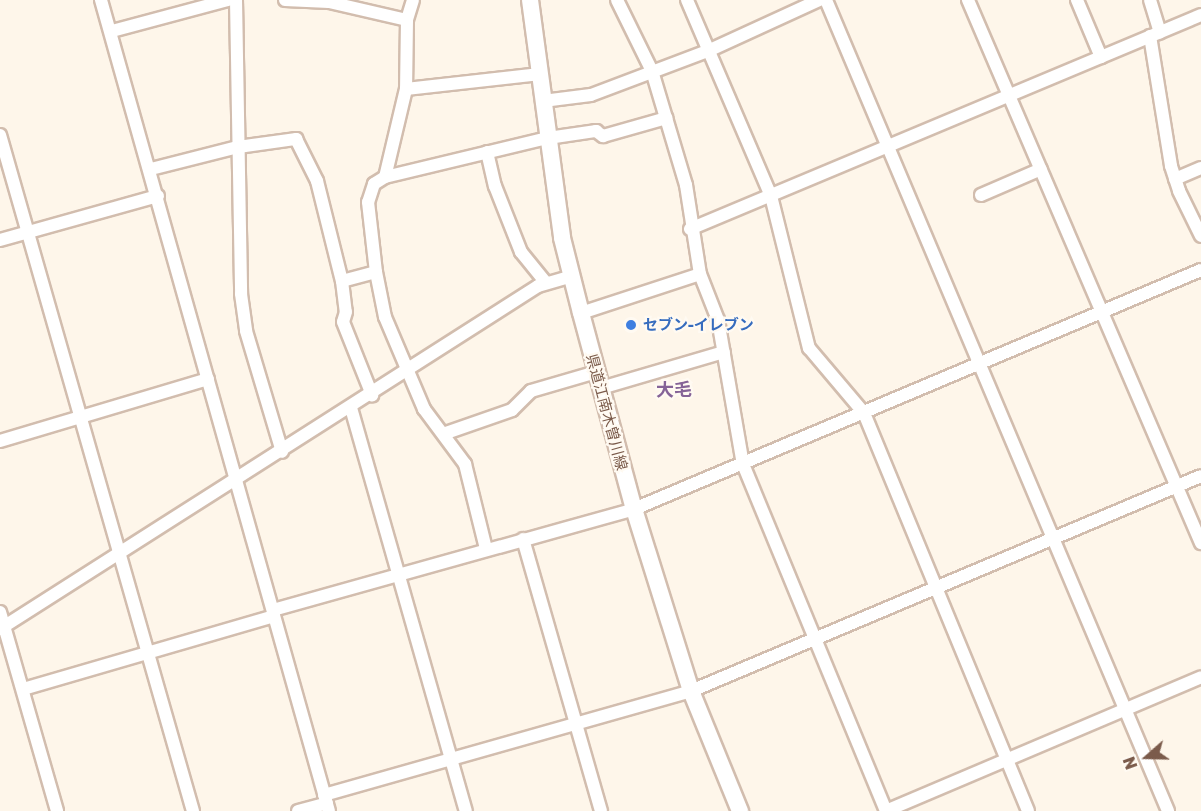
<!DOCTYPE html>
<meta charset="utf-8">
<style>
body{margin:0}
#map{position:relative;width:1201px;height:811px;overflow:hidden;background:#fef6ea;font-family:"Golos Text","Noto Sans JP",sans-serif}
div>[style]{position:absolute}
.roads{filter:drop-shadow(2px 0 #d2bdae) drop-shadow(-2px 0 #d2bdae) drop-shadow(0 2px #d2bdae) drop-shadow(0 -2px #d2bdae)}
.minor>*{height:12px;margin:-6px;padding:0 6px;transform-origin:6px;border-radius:6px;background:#fff}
.secondary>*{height:16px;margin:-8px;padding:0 8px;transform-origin:8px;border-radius:8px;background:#fff}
.dots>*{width:16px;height:16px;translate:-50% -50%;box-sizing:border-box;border:3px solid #fffaf2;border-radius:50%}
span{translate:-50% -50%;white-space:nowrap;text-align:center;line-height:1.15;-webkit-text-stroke:4.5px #fffaf2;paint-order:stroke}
.shop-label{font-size:15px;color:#366cbe;font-weight:700}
.left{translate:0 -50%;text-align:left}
.street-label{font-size:15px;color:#7b5b4b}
.quarter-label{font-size:18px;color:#856397;font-weight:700}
.north{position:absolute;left:1117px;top:727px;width:60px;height:60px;-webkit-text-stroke:4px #fffaf2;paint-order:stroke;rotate:250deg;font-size:16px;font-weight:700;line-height:24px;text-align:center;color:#7b5b4b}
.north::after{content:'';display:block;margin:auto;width:21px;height:27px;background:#7b5b4b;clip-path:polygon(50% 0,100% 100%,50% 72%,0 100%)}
</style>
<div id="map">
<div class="roads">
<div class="minor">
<div style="left:101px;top:0;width:842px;rotate:74.3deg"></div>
<div style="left:236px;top:0;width:294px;rotate:89deg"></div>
<div style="left:241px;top:294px;width:37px;rotate:82deg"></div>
<div style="left:246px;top:331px;width:126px;rotate:73.4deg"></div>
<div style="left:285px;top:0;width:44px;rotate:2.6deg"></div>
<div style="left:329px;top:2px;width:80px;rotate:13deg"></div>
<div style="left:413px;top:0;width:21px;rotate:107deg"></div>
<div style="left:407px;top:20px;width:69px;rotate:90.8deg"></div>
<div style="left:406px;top:89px;width:90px;rotate:103.4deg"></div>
<div style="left:385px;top:177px;width:13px;rotate:148deg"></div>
<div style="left:374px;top:184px;width:19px;rotate:108deg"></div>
<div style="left:368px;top:202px;width:70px;rotate:83.5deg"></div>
<div style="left:376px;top:272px;width:46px;rotate:78.7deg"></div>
<div style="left:385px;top:317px;width:100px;rotate:67deg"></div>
<div style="left:424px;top:409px;width:69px;rotate:53.3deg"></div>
<div style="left:465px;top:464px;width:88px;rotate:76.1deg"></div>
<div style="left:617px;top:0;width:79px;rotate:63.8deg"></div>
<div style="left:652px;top:71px;width:119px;rotate:73.4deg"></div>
<div style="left:686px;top:185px;width:90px;rotate:81.1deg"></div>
<div style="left:700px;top:274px;width:49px;rotate:68.6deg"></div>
<div style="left:718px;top:320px;width:146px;rotate:80.2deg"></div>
<div style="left:743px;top:464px;width:375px;rotate:67.6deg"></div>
<div style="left:687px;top:0;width:213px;rotate:66.8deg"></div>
<div style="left:771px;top:196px;width:157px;rotate:76deg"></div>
<div style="left:809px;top:348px;width:85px;rotate:49.8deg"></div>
<div style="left:864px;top:413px;width:430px;rotate:67.6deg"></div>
<div style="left:826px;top:0;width:880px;rotate:67.13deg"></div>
<div style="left:968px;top:0;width:591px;rotate:66.78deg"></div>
<div style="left:1077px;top:0;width:62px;rotate:67.2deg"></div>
<div style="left:1150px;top:0;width:34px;rotate:73deg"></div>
<div style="left:112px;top:31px;width:120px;rotate:-15deg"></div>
<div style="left:1150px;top:36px;width:132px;rotate:80.8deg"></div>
<div style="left:1171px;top:166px;width:26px;rotate:72deg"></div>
<div style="left:1179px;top:191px;width:50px;rotate:63.9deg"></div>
<div style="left:406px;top:89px;width:135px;rotate:-6.4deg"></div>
<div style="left:543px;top:101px;width:48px;rotate:-7.1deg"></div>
<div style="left:591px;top:95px;width:127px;rotate:-20.7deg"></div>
<div style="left:710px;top:50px;width:120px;rotate:-24.6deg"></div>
<div style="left:0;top:135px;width:703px;rotate:74.07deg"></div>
<div style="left:487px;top:152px;width:35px;rotate:77deg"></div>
<div style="left:495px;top:186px;width:71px;rotate:68.5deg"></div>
<div style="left:521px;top:252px;width:40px;rotate:51deg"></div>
<div style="left:151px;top:169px;width:90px;rotate:-14.2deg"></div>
<div style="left:238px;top:147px;width:59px;rotate:-7.9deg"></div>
<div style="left:296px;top:139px;width:47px;rotate:63.4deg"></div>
<div style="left:317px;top:181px;width:103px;rotate:76deg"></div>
<div style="left:342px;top:281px;width:31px;rotate:83deg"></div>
<div style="left:346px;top:312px;width:10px;rotate:107deg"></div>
<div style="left:343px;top:322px;width:79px;rotate:68.3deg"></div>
<div style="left:385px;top:177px;width:168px;rotate:-13.5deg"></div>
<div style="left:548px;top:138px;width:49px;rotate:-8.3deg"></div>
<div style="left:596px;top:131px;width:9px;rotate:36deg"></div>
<div style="left:603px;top:136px;width:66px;rotate:-15.9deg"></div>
<div style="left:1175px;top:179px;width:28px;rotate:-23deg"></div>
<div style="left:981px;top:195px;width:65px;rotate:-23.4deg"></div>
<div style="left:690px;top:229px;width:554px;rotate:-22.72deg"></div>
<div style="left:0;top:240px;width:164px;rotate:-15.6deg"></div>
<div style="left:342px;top:281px;width:35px;rotate:-15deg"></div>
<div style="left:581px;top:313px;width:125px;rotate:-18.1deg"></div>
<div style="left:601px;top:388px;width:128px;rotate:-16.3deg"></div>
<div style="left:351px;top:408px;width:419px;rotate:74.1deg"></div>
<div style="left:446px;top:433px;width:70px;rotate:-19.2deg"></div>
<div style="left:512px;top:410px;width:27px;rotate:-45deg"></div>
<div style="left:531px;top:391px;width:68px;rotate:-16.3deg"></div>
<div style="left:0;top:441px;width:217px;rotate:-16.6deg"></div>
<div style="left:523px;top:539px;width:283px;rotate:74deg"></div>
<div style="left:273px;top:610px;width:375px;rotate:-15.6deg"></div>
<div style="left:634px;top:509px;width:615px;rotate:-22.86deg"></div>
<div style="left:0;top:612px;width:207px;rotate:74deg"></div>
<div style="left:0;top:629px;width:638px;rotate:-32.52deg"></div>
<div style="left:538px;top:286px;width:35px;rotate:-16deg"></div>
<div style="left:23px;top:689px;width:261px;rotate:-16.2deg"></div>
<div style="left:324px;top:795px;width:381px;rotate:-15.8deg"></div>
<div style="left:691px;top:691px;width:553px;rotate:-22.86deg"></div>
<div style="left:298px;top:811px;width:30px;rotate:-15deg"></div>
<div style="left:886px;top:811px;width:342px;rotate:-23deg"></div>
</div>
<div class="secondary">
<div style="left:530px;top:0;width:240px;rotate:82.3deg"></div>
<div style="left:562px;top:238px;width:77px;rotate:75.8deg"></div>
<div style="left:581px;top:313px;width:203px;rotate:74.9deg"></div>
<div style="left:634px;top:509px;width:191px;rotate:72.6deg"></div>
<div style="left:691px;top:691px;width:130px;rotate:67.8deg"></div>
</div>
</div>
<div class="dots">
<div style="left:631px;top:325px;background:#3f7fe0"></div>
</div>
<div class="shop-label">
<span class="left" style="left:643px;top:325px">セブン-イレブン</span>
</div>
<div class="street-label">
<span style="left:607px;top:412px;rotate:75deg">県道江南木曽川線</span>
</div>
<div class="quarter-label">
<span style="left:674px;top:389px">大毛</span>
</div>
<div class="north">N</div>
</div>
